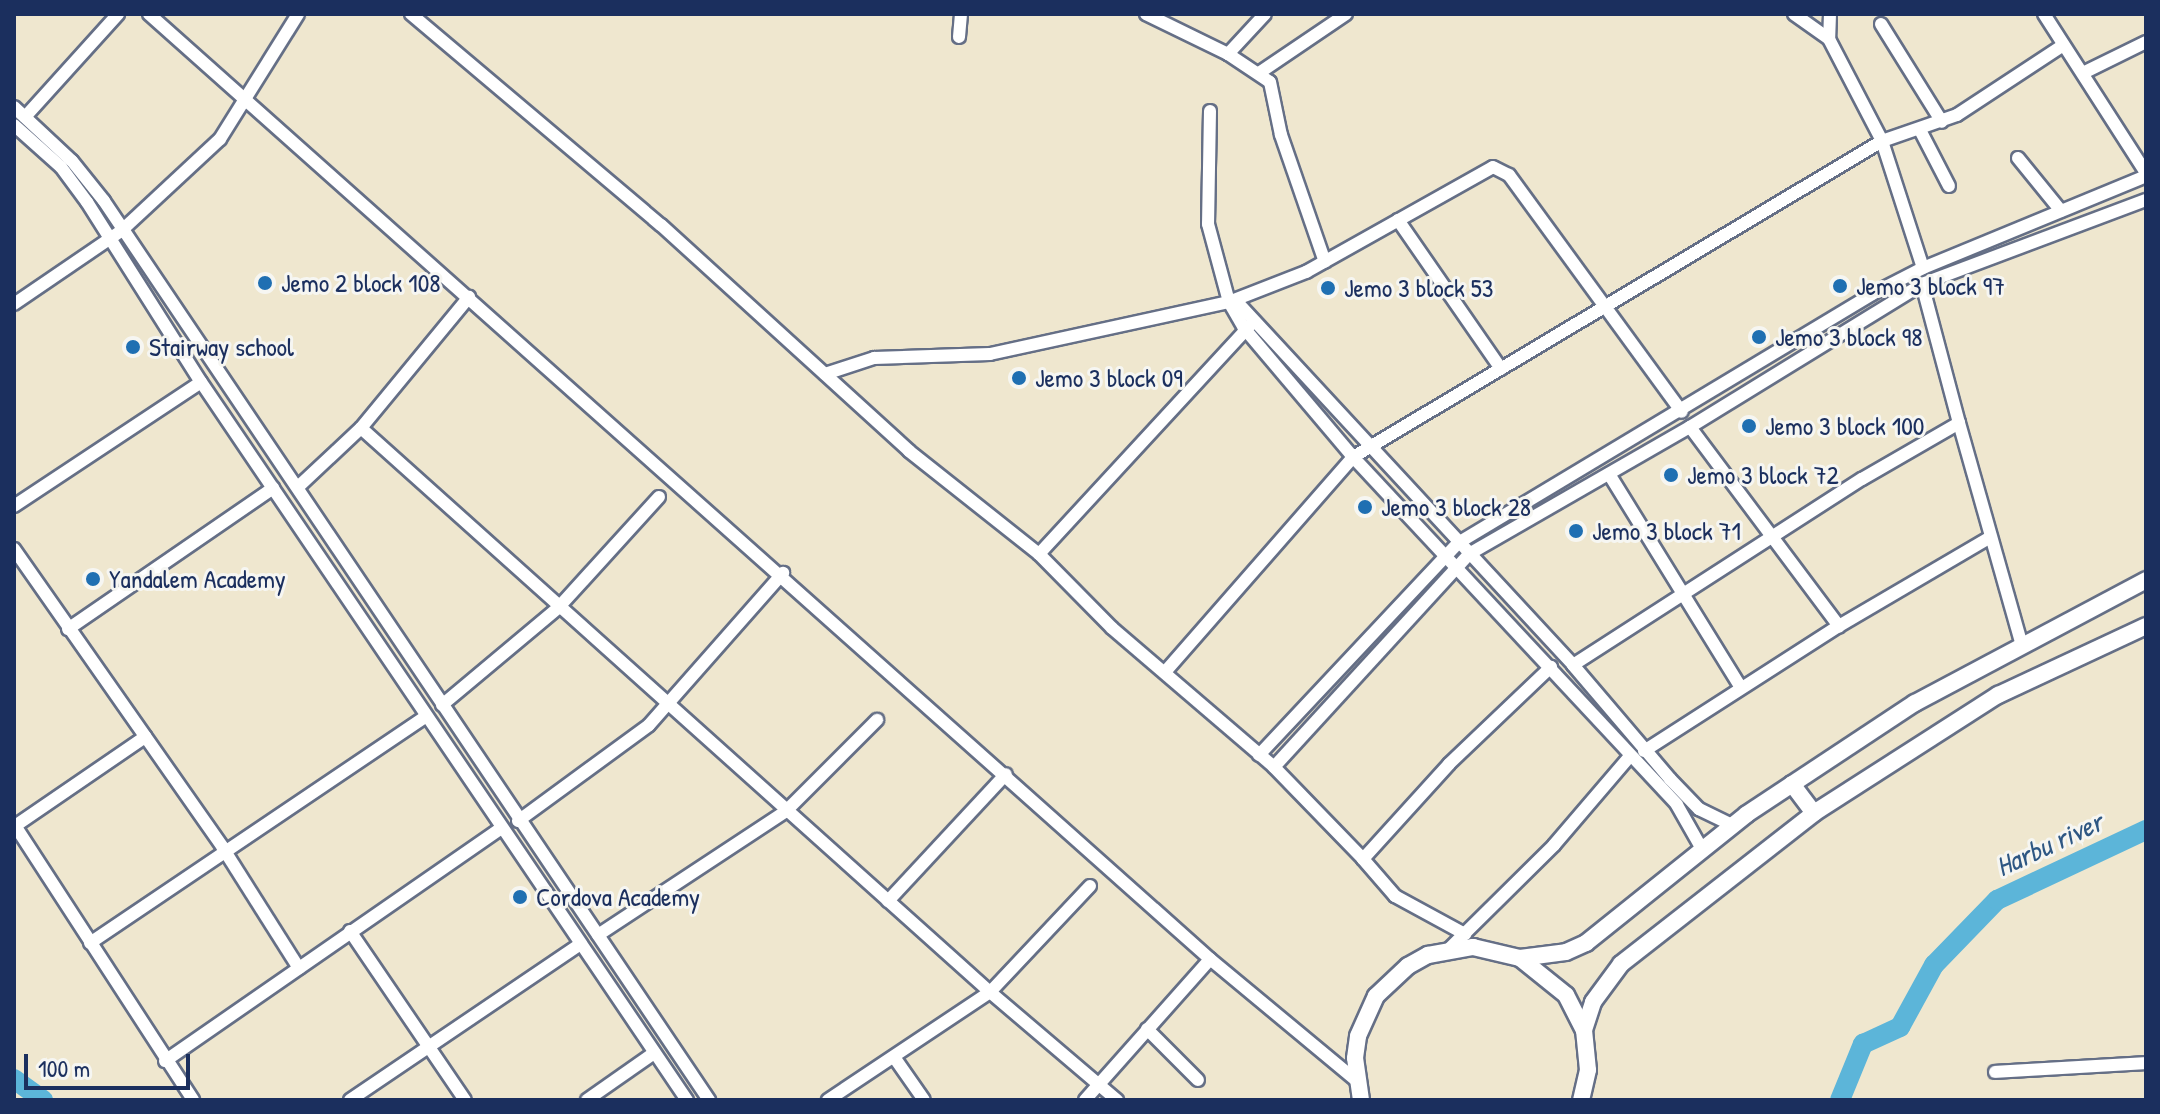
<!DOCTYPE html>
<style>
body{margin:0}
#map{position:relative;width:2160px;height:1114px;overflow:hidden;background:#efe7cf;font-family:"Patrick Hand",sans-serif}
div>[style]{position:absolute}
.river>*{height:20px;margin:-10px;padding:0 10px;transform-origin:10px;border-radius:10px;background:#5cb5d9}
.roads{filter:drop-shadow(2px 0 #656f86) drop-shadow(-2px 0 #656f86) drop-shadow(0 2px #656f86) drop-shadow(0 -2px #656f86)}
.minor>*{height:12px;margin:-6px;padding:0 6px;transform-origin:6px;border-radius:6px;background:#fff}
.major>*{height:16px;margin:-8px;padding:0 8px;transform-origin:8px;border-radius:8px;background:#fff}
.dots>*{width:22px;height:22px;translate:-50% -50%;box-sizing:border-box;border:4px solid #f6f6f2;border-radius:50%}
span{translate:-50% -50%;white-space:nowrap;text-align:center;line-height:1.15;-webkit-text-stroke:6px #f6f6f2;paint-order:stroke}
.poi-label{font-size:26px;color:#1b2f5e}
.left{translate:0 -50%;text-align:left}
.water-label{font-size:28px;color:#2e5783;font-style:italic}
.frame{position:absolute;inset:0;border:16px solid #1b2f5e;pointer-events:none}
.scale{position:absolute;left:24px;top:1054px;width:166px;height:36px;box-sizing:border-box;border:4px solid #1b2f5e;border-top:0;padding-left:10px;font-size:24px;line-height:28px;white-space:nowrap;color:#1b2f5e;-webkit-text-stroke:6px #f6f6f2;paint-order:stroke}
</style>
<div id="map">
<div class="river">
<div style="left:14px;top:1079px;width:36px;rotate:36deg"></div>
<div style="left:1840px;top:1100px;width:61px;rotate:-67.7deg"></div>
<div style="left:1863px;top:1044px;width:41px;rotate:-24.7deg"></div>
<div style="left:1900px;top:1027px;width:71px;rotate:-61.3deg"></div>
<div style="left:1934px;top:965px;width:91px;rotate:-45.9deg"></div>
<div style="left:1997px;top:900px;width:165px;rotate:-25.2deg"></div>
</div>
<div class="roads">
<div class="minor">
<div style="left:149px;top:14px;width:1421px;rotate:41.69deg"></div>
<div style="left:1210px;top:959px;width:190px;rotate:39.7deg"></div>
<div style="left:411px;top:14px;width:327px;rotate:40.2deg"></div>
<div style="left:661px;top:225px;width:336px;rotate:42.3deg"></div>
<div style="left:909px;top:451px;width:166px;rotate:38.4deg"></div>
<div style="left:1039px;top:554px;width:104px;rotate:45.4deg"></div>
<div style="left:1112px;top:628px;width:213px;rotate:40.6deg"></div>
<div style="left:1274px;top:767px;width:128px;rotate:45.9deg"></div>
<div style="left:1363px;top:859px;width:128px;rotate:-47.8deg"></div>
<div style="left:1449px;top:764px;width:141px;rotate:-43.6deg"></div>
<div style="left:1146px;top:14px;width:91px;rotate:26deg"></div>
<div style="left:1228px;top:54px;width:50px;rotate:33.7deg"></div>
<div style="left:1270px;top:82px;width:54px;rotate:78.3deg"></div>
<div style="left:1281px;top:135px;width:134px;rotate:70.9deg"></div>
<div style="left:1794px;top:14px;width:43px;rotate:35.5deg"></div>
<div style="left:1830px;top:14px;width:25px;rotate:92deg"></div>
<div style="left:1829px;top:39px;width:115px;rotate:62.5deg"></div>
<div style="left:1882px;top:141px;width:133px;rotate:72.1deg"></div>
<div style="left:2044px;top:14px;width:189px;rotate:57.3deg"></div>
<div style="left:1881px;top:24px;width:115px;rotate:58.1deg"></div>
<div style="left:959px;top:37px;width:23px;rotate:-85deg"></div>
<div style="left:1228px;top:54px;width:54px;rotate:-47.2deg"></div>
<div style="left:1259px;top:73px;width:105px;rotate:-34.1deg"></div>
<div style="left:2083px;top:73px;width:70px;rotate:-26.2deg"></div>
<div style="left:14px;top:107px;width:79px;rotate:43deg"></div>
<div style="left:72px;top:161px;width:51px;rotate:51.3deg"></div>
<div style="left:104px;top:201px;width:1084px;rotate:56.06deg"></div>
<div style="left:1210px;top:111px;width:113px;rotate:91deg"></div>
<div style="left:1208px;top:224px;width:81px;rotate:74.9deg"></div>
<div style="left:1229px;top:302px;width:30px;rotate:60deg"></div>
<div style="left:1244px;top:328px;width:169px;rotate:49.8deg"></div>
<div style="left:1353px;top:457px;width:475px;rotate:47deg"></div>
<div style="left:1677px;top:805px;width:51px;rotate:60.4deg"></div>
<div style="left:25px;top:117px;width:139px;rotate:-47.9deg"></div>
<div style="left:14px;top:125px;width:63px;rotate:41.8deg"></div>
<div style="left:61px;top:167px;width:44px;rotate:53.4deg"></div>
<div style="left:87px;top:202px;width:213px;rotate:57.7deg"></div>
<div style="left:201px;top:382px;width:867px;rotate:55.91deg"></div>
<div style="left:1920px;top:130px;width:63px;rotate:62.6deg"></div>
<div style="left:2018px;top:158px;width:68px;rotate:50.9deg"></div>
<div style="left:1398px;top:220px;width:181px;rotate:55.3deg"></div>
<div style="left:14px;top:304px;width:130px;rotate:-34.3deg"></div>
<div style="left:121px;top:231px;width:135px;rotate:-42.9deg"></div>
<div style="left:220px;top:139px;width:147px;rotate:-58deg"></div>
<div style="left:1239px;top:304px;width:492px;rotate:47.2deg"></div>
<div style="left:1573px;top:665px;width:150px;rotate:49.6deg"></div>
<div style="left:1670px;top:779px;width:42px;rotate:46deg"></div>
<div style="left:1699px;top:809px;width:37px;rotate:26deg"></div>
<div style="left:825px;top:374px;width:52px;rotate:-18.1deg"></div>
<div style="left:874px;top:358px;width:116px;rotate:-2deg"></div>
<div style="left:990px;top:354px;width:245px;rotate:-12.3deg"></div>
<div style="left:1229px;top:302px;width:83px;rotate:-21.3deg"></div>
<div style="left:1306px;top:272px;width:214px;rotate:-29.3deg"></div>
<div style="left:1493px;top:167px;width:18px;rotate:27deg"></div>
<div style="left:1509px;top:175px;width:293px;rotate:53.9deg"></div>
<div style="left:1959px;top:423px;width:228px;rotate:74.2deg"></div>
<div style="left:1690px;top:427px;width:249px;rotate:53.2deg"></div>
<div style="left:361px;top:428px;width:845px;rotate:41.88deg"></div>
<div style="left:990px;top:992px;width:195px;rotate:146.3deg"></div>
<div style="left:1609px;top:474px;width:251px;rotate:58.3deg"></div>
<div style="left:298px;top:487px;width:86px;rotate:-43.1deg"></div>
<div style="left:361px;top:428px;width:170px;rotate:-50.5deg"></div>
<div style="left:14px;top:506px;width:224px;rotate:-33.5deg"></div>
<div style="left:14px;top:549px;width:365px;rotate:55deg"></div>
<div style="left:223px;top:848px;width:142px;rotate:57.7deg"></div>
<div style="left:1039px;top:554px;width:313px;rotate:-47.3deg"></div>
<div style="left:68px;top:629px;width:249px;rotate:-34.5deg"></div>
<div style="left:1573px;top:665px;width:344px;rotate:-32.8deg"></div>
<div style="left:1862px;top:479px;width:112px;rotate:-30deg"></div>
<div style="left:1959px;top:423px;width:144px;rotate:-104.9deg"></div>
<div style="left:1165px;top:672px;width:286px;rotate:-48.8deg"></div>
<div style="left:1353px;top:457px;width:616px;rotate:-30.85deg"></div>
<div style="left:1882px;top:141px;width:79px;rotate:-19.1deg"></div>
<div style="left:1957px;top:115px;width:126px;rotate:-33.3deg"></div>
<div style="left:442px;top:705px;width:151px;rotate:-39.9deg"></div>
<div style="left:558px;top:608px;width:150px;rotate:-47.7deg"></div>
<div style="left:1644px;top:751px;width:232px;rotate:-32.7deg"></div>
<div style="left:1839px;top:626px;width:174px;rotate:-30.4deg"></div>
<div style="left:1259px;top:755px;width:291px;rotate:-46.8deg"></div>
<div style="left:1458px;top:543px;width:483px;rotate:-31deg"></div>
<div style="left:1872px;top:294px;width:57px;rotate:-27deg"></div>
<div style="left:1923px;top:268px;width:241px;rotate:-22.4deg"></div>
<div style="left:1274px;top:767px;width:289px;rotate:-47.5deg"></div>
<div style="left:1469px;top:554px;width:255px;rotate:-29.9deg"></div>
<div style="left:1690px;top:427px;width:273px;rotate:-31.6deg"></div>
<div style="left:1922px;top:284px;width:239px;rotate:-20.6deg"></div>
<div style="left:518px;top:821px;width:162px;rotate:-36.2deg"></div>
<div style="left:649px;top:725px;width:203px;rotate:-48.6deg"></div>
<div style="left:14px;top:824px;width:329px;rotate:57deg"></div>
<div style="left:15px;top:826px;width:158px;rotate:-34.4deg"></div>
<div style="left:1363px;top:859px;width:49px;rotate:49.1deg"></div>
<div style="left:1395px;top:896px;width:80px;rotate:28.5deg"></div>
<div style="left:1090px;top:886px;width:146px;rotate:133.3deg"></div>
<div style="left:990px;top:992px;width:167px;rotate:40.4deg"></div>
<div style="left:888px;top:901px;width:173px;rotate:-47.1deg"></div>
<div style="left:350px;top:931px;width:204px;rotate:55.8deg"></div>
<div style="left:598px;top:935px;width:225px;rotate:-33.4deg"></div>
<div style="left:786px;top:811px;width:129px;rotate:-45deg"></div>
<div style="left:90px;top:943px;width:405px;rotate:-34deg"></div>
<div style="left:1449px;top:949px;width:148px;rotate:-44.7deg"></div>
<div style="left:1554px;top:845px;width:117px;rotate:-49.5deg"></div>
<div style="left:1147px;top:1029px;width:72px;rotate:45deg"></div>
<div style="left:894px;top:1057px;width:52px;rotate:55.1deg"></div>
<div style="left:165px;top:1061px;width:407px;rotate:-34.7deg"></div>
<div style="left:1995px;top:1072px;width:151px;rotate:-3.4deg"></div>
<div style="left:350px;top:1100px;width:277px;rotate:-34.1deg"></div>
<div style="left:587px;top:1100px;width:82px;rotate:-35deg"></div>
<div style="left:1085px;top:1100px;width:188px;rotate:-48.4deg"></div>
</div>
<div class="major">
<div style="left:1792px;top:784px;width:36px;rotate:53deg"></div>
<div style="left:1520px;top:958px;width:46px;rotate:-7.4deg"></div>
<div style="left:1566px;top:952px;width:22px;rotate:-24deg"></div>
<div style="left:1586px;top:943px;width:206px;rotate:-38.7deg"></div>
<div style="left:1747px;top:814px;width:201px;rotate:-33.5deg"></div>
<div style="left:1915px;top:703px;width:262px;rotate:-28deg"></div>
<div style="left:1584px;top:1030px;width:29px;rotate:-72deg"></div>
<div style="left:1593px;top:1002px;width:47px;rotate:-53.6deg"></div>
<div style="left:1621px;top:964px;width:245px;rotate:-38deg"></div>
<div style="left:1814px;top:813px;width:219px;rotate:-32.7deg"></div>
<div style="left:1998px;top:695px;width:163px;rotate:-25deg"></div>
<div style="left:1361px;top:1100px;width:42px;rotate:-98.1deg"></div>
<div style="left:1355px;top:1058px;width:22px;rotate:-82deg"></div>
<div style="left:1358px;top:1036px;width:44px;rotate:-65.8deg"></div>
<div style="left:1376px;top:996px;width:44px;rotate:-43.2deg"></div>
<div style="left:1408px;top:966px;width:23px;rotate:-29deg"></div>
<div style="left:1428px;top:955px;width:46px;rotate:-10.1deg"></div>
<div style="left:1473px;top:947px;width:48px;rotate:13.2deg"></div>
<div style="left:1520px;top:958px;width:59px;rotate:38.8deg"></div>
<div style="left:1566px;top:995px;width:39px;rotate:63deg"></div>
<div style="left:1584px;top:1030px;width:40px;rotate:84.3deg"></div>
<div style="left:1588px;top:1070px;width:31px;rotate:103deg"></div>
</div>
</div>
<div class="dots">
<div style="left:265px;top:283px;background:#1f6fb2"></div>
<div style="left:1840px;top:286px;background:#1f6fb2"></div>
<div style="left:1328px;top:288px;background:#1f6fb2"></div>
<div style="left:1759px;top:337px;background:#1f6fb2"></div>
<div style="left:133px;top:347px;background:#1f6fb2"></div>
<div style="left:1019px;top:378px;background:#1f6fb2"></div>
<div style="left:1749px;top:426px;background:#1f6fb2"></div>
<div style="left:1671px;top:475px;background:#1f6fb2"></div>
<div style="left:1365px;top:507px;background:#1f6fb2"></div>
<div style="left:1576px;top:531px;background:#1f6fb2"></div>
<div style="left:93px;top:579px;background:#1f6fb2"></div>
<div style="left:520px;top:897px;background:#1f6fb2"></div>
</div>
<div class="poi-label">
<span class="left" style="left:281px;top:283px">Jemo 2 block 108</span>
<span class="left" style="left:1856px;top:286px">Jemo 3 block 97</span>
<span class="left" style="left:1344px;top:288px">Jemo 3 block 53</span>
<span class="left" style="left:1775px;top:337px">Jemo 3 block 98</span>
<span class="left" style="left:149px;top:347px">Stairway school</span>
<span class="left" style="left:1035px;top:378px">Jemo 3 block 09</span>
<span class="left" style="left:1765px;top:426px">Jemo 3 block 100</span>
<span class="left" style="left:1687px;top:475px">Jemo 3 block 72</span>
<span class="left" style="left:1381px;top:507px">Jemo 3 block 28</span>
<span class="left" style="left:1592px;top:531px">Jemo 3 block 71</span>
<span class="left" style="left:109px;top:579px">Yandalem Academy</span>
<span class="left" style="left:536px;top:897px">Cordova Academy</span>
</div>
<div class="water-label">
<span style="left:2049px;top:844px;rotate:-25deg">Harbu river</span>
</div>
<div class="frame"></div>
<div class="scale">100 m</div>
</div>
